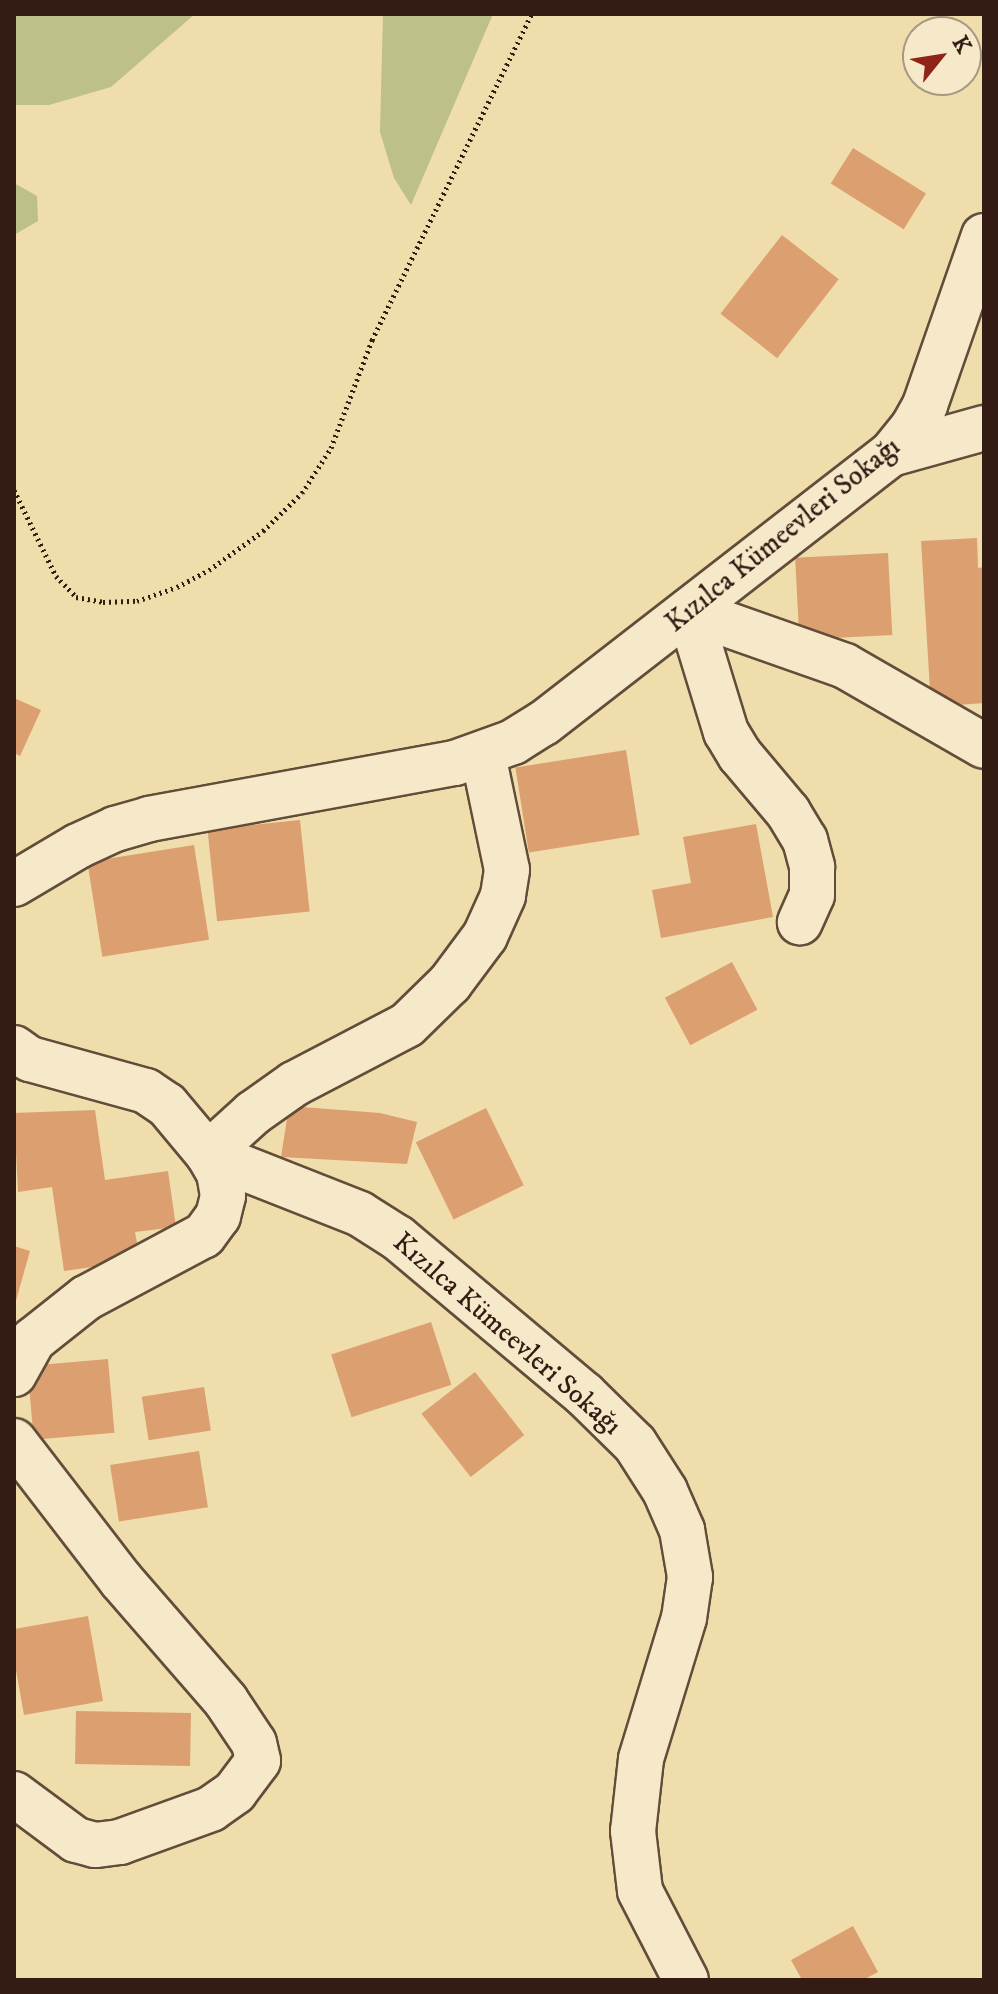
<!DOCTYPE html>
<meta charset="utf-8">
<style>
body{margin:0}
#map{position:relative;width:998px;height:1994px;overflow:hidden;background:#f0ddac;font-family:"IM FELL DW Pica",serif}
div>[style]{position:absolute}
.green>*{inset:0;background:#bdc087}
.building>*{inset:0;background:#db9f70;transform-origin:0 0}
.path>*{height:5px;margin-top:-2.5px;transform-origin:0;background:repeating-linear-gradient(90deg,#341c14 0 2px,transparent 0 6px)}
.roads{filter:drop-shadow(2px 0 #634c3a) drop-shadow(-2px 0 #634c3a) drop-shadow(0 2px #634c3a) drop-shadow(0 -2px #634c3a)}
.minor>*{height:44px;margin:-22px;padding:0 22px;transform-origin:22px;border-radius:22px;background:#f5e9c9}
span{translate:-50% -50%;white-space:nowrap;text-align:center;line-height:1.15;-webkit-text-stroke:6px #f5e9c9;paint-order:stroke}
.street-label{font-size:28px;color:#341c14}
.frame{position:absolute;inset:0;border:16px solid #341c14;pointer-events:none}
.north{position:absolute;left:902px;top:16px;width:80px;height:80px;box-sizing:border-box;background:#f5e9c9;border:2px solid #a89781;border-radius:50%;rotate:60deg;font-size:22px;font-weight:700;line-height:32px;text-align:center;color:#341c14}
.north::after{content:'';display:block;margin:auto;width:28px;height:36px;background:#8f2418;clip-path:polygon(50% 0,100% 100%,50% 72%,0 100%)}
</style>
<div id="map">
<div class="green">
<div style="clip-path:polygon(14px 14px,195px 14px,111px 87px,49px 105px,14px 105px)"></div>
<div style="clip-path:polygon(383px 14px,493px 14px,411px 205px,394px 178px,380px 132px)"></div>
<div style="clip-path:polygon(14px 183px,37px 196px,38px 221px,14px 235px)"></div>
</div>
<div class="building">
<div style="left:853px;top:148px;width:86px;height:42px;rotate:32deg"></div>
<div style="left:782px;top:235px;width:72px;height:100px;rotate:38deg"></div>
<div style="clip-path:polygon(977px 538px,978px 568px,984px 567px,984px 703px,931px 707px,921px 541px)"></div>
<div style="left:888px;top:553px;width:82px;height:93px;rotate:87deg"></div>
<div style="clip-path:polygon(14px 698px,41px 710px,20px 756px,14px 753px)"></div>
<div style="left:626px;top:750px;width:86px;height:112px;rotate:81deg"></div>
<div style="left:300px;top:820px;width:92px;height:93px;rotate:84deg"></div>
<div style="clip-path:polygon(756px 824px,773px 917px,661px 938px,652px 890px,691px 883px,683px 837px)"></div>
<div style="left:194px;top:845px;width:96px;height:108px;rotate:81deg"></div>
<div style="left:732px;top:962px;width:54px;height:76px;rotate:62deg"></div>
<div style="clip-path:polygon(289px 1106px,380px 1113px,417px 1122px,407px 1164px,281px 1157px)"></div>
<div style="left:486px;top:1108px;width:86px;height:78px;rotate:64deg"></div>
<div style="clip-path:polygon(95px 1110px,105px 1180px,168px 1171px,176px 1227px,135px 1232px,140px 1260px,64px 1271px,52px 1187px,18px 1192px,14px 1113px)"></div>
<div style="clip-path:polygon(14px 1246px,30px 1251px,15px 1304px,14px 1304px)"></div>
<div style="left:431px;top:1322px;width:66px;height:105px;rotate:72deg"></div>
<div style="left:108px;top:1359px;width:74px;height:81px;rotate:85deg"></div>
<div style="left:475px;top:1372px;width:80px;height:68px;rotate:52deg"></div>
<div style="left:204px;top:1387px;width:44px;height:63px;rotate:81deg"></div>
<div style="left:199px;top:1451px;width:57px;height:90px;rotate:81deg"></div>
<div style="clip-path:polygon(88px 1616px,103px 1701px,24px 1715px,14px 1659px,14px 1629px)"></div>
<div style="left:76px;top:1711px;width:115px;height:53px;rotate:1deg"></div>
<div style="clip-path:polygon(853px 1926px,878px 1972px,863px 1980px,802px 1980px,791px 1960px)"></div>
</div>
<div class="path">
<div style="left:14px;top:490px;width:96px;rotate:64deg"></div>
<div style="left:56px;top:576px;width:29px;rotate:46deg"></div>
<div style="left:76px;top:597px;width:27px;rotate:10deg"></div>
<div style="left:103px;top:602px;width:34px;rotate:-2deg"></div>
<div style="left:137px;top:601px;width:42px;rotate:-19.3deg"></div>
<div style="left:177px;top:587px;width:36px;rotate:-28deg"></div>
<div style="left:209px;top:570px;width:67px;rotate:-35.8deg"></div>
<div style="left:263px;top:531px;width:54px;rotate:-44.3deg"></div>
<div style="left:302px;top:493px;width:54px;rotate:-57.2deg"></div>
<div style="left:331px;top:448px;width:116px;rotate:-69.2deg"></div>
<div style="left:372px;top:340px;width:363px;rotate:-63.9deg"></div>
</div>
<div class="roads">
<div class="minor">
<div style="left:891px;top:454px;width:97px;rotate:-15.6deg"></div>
<div style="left:689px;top:611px;width:127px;rotate:73deg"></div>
<div style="left:726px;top:732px;width:27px;rotate:59deg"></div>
<div style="left:740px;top:755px;width:75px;rotate:49.9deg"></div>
<div style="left:788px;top:812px;width:33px;rotate:59deg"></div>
<div style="left:805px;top:840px;width:28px;rotate:75deg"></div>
<div style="left:812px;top:867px;width:28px;rotate:90deg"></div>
<div style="left:812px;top:895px;width:30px;rotate:114deg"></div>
<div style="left:689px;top:611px;width:165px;rotate:19.4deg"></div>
<div style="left:845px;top:666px;width:160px;rotate:29.9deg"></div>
<div style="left:483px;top:755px;width:117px;rotate:78.2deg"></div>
<div style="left:507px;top:870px;width:26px;rotate:99deg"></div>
<div style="left:503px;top:896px;width:44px;rotate:114.2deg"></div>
<div style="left:485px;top:936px;width:59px;rotate:126.7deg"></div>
<div style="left:450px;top:983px;width:60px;rotate:135.7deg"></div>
<div style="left:407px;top:1025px;width:127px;rotate:152.4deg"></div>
<div style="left:294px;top:1084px;width:50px;rotate:144.7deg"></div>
<div style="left:253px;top:1113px;width:61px;rotate:137.7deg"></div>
<div style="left:208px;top:1154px;width:163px;rotate:21.5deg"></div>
<div style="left:360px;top:1214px;width:45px;rotate:32.3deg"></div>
<div style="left:398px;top:1238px;width:243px;rotate:40deg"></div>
<div style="left:584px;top:1394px;width:71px;rotate:44.4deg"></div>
<div style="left:635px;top:1444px;width:56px;rotate:57.4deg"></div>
<div style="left:665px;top:1491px;width:43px;rotate:66.4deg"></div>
<div style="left:682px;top:1530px;width:48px;rotate:80.3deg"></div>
<div style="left:690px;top:1577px;width:41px;rotate:98.3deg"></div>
<div style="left:684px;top:1618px;width:147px;rotate:107deg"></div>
<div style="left:641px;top:1759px;width:72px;rotate:96.3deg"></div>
<div style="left:633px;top:1831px;width:60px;rotate:83.3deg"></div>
<div style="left:640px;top:1891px;width:100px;rotate:62.7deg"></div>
<div style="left:14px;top:884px;width:74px;rotate:-30.7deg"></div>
<div style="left:78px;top:846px;width:41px;rotate:-24.7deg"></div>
<div style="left:115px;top:829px;width:35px;rotate:-16deg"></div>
<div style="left:149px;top:819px;width:311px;rotate:-10.4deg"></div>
<div style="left:455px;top:763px;width:62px;rotate:-19.9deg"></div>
<div style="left:513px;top:742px;width:36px;rotate:-32deg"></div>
<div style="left:544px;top:723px;width:439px;rotate:-37.8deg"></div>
<div style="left:891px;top:454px;width:35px;rotate:-51deg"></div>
<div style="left:913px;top:427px;width:25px;rotate:-61deg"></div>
<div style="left:925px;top:405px;width:179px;rotate:-70.8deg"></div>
<div style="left:14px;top:1048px;width:19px;rotate:35deg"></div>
<div style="left:30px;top:1059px;width:120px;rotate:15.4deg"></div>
<div style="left:146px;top:1091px;width:25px;rotate:34deg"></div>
<div style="left:167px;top:1105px;width:64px;rotate:50.1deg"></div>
<div style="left:208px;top:1154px;width:22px;rotate:60deg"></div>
<div style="left:219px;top:1173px;width:23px;rotate:80deg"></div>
<div style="left:223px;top:1196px;width:21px;rotate:104deg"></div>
<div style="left:218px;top:1216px;width:24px;rotate:126deg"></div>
<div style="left:204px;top:1235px;width:134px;rotate:151.9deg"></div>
<div style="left:86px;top:1298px;width:68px;rotate:141.6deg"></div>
<div style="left:33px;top:1340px;width:39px;rotate:119deg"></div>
<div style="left:14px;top:1441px;width:175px;rotate:52.4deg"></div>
<div style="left:121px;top:1580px;width:160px;rotate:49deg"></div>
<div style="left:226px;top:1701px;width:50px;rotate:56.3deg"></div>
<div style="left:254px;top:1743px;width:18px;rotate:77deg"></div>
<div style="left:258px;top:1761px;width:39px;rotate:127deg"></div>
<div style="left:235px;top:1792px;width:29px;rotate:145deg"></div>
<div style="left:211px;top:1809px;width:97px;rotate:160.1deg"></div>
<div style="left:120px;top:1842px;width:25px;rotate:173deg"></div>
<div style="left:95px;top:1845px;width:20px;rotate:-165deg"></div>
<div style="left:76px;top:1840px;width:77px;rotate:-143.4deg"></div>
</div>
</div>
<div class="street-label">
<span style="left:783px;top:535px;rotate:-39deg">Kızılca Kümeevleri Sokağı</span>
<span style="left:507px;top:1334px;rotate:41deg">Kızılca Kümeevleri Sokağı</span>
</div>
<div class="frame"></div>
<div class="north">K</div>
</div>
